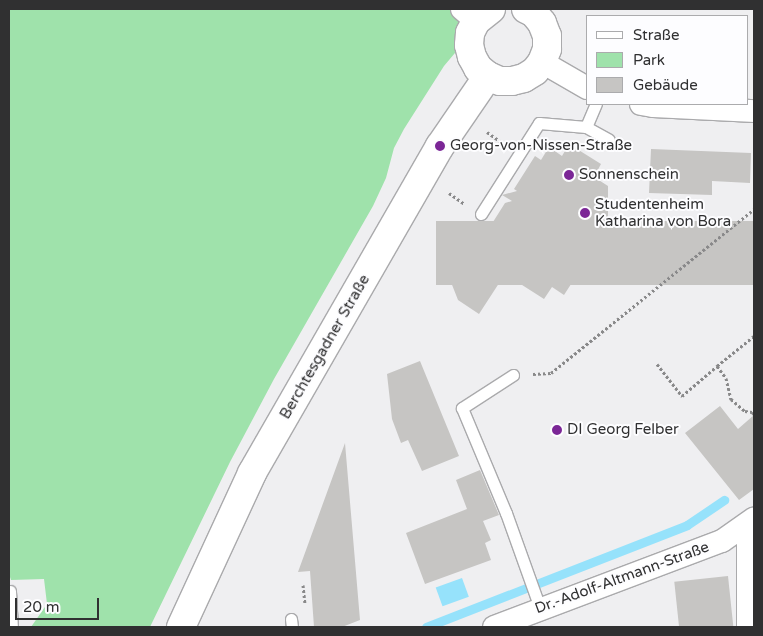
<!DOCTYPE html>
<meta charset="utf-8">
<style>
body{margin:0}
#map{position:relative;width:763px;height:636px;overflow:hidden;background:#efeff1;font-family:"Varela Round",sans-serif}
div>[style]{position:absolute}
.green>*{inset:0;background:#9fe2ab}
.water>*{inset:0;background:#96e2fb;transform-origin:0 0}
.stream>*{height:9px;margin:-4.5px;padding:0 4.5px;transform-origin:4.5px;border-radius:4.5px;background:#96e2fb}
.building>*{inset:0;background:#c6c5c3;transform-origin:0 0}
.path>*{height:3px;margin-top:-1.5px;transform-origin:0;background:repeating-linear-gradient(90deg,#89898a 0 2.5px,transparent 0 5px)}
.roads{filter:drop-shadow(1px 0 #aaaaac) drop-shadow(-1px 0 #aaaaac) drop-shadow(0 1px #aaaaac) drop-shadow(0 -1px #aaaaac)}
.service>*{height:11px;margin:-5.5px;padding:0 5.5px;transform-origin:5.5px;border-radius:5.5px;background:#fff}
.minor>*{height:22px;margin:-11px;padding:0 11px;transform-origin:11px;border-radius:11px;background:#fff}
.secondary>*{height:28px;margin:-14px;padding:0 14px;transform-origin:14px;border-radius:14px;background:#fff}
.dots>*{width:14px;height:14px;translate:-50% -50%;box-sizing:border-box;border:2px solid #fdfdff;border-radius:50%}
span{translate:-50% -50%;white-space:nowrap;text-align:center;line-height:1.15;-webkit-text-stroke:4px #fdfdff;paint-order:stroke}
.poi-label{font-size:15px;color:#303031}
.left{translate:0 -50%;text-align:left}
.street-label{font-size:15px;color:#303031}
.frame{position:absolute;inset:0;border:10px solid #303031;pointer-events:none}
.legend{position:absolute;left:586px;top:15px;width:162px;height:90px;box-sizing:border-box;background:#fdfdff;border:1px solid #ababad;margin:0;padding:6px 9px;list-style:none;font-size:15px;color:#303031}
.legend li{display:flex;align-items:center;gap:10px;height:25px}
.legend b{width:25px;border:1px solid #ababad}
.scale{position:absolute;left:15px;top:598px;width:84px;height:22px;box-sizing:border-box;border:2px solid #303031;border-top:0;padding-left:6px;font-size:15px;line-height:18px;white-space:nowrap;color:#303031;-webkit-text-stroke:4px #fdfdff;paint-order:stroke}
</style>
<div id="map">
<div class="green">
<div style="clip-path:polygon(9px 9px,492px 9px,444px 66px,404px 129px,394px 148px,386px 178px,373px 206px,274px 379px,230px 462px,150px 627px,31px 627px,47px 604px,44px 579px,11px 580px,9px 574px)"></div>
</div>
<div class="water">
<div style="left:462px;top:578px;width:20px;height:28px;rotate:70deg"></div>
</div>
<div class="stream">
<div style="left:426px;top:627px;width:280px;rotate:-21.3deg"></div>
<div style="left:687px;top:525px;width:45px;rotate:-34deg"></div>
</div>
<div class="building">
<div style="clip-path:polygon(569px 144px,601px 164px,594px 177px,608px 186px,608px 227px,564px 295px,552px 287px,544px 299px,505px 274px,479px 314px,458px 300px,447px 272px,462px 271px,505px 203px,512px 201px,502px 195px,517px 191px,514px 189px,535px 156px,541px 160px,549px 147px,562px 156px)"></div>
<div style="clip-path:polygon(651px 149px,751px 153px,750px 183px,712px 181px,712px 195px,649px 193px)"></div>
<div style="left:754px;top:221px;width:64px;height:318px;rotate:90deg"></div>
<div style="clip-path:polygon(420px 361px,459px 456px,422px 471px,408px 440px,401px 443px,392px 419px,387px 374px)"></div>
<div style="clip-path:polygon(720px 406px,738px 429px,754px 415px,754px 489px,739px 500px,685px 433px)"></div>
<div style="clip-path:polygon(345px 443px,360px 620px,342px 627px,314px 627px,310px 571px,298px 572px)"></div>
<div style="clip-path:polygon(480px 470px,499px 515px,483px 521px,491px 540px,485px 543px,491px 560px,425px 584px,406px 533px,467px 509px,456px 480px)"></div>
<div style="left:728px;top:576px;width:51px;height:54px;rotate:84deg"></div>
</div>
<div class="path">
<div style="left:487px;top:132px;width:19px;rotate:35deg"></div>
<div style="left:449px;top:193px;width:19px;rotate:35deg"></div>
<div style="left:754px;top:336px;width:48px;rotate:141deg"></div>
<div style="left:717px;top:366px;width:15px;rotate:53deg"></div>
<div style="left:726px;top:378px;width:22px;rotate:77deg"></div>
<div style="left:731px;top:399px;width:18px;rotate:41deg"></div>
<div style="left:745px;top:411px;width:7px;rotate:8deg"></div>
<div style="left:752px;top:412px;width:3px;rotate:45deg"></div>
<div style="left:657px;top:364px;width:41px;rotate:52deg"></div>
<div style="left:682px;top:396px;width:46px;rotate:-40.6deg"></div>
<div style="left:533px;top:374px;width:18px;rotate:-3deg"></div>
<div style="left:551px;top:373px;width:261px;rotate:-38.9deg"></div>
<div style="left:303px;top:585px;width:19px;rotate:84deg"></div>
</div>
<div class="roads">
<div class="service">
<div style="left:586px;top:127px;width:25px;rotate:-67deg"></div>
<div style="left:481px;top:214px;width:108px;rotate:-57.5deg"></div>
<div style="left:539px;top:123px;width:47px;rotate:4.9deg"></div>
<div style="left:586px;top:127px;width:26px;rotate:29deg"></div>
<div style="left:513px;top:375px;width:61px;rotate:147.1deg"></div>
<div style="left:462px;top:408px;width:114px;rotate:67.3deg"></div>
<div style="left:506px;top:513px;width:101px;rotate:70.3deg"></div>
<div style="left:10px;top:591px;width:36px;rotate:87deg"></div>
<div style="left:291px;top:619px;width:8px;rotate:83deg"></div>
</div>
<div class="minor">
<div style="left:462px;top:9px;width:18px;rotate:41deg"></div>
<div style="left:542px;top:62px;width:52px;rotate:30deg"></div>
<div style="left:641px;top:104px;width:13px;rotate:9deg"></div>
<div style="left:654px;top:106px;width:100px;rotate:2.9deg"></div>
<div style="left:494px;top:627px;width:244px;rotate:-20.7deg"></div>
<div style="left:722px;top:541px;width:39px;rotate:-35deg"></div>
<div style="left:748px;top:627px;width:101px;rotate:-90deg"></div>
</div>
<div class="secondary">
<div style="left:491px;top:9px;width:19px;rotate:141deg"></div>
<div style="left:476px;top:21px;width:13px;rotate:117deg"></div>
<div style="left:470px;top:33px;width:12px;rotate:95deg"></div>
<div style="left:469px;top:45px;width:12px;rotate:76deg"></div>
<div style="left:472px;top:57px;width:13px;rotate:61deg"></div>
<div style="left:478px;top:68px;width:13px;rotate:39deg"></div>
<div style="left:488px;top:76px;width:13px;rotate:23deg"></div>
<div style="left:500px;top:81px;width:12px"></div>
<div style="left:512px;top:81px;width:12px;rotate:-14deg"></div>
<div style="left:524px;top:78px;width:13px;rotate:-32deg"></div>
<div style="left:535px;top:71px;width:11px;rotate:-52deg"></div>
<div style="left:542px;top:62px;width:14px;rotate:-69deg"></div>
<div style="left:547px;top:49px;width:13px;rotate:-90deg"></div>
<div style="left:547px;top:36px;width:14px;rotate:-111deg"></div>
<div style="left:542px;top:23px;width:13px;rotate:-129deg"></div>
<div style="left:534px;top:13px;width:9px;rotate:-153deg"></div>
<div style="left:181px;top:627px;width:170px;rotate:-65.2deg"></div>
<div style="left:252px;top:473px;width:377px;rotate:-60.1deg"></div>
<div style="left:440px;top:146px;width:85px;rotate:-55.6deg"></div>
</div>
</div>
<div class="dots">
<div style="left:440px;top:146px;background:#7b2696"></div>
<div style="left:569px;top:175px;background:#7b2696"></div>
<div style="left:585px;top:213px;background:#7b2696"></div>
<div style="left:557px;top:430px;background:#7b2696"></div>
</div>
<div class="poi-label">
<span class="left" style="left:450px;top:146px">Georg-von-Nissen-Straße</span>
<span class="left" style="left:579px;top:175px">Sonnenschein</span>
<span class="left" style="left:595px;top:213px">Studentenheim<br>Katharina von Bora</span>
<span class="left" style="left:567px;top:430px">DI Georg Felber</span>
</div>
<div class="street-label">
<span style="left:325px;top:347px;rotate:-60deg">Berchtesgadner Straße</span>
<span style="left:622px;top:578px;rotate:-20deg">Dr.-Adolf-Altmann-Straße</span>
</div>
<div class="frame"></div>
<ul class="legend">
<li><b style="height:6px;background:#fff"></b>Straße</li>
<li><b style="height:14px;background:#9fe2ab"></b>Park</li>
<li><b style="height:14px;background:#c6c5c3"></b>Gebäude</li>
</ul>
<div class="scale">20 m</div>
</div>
